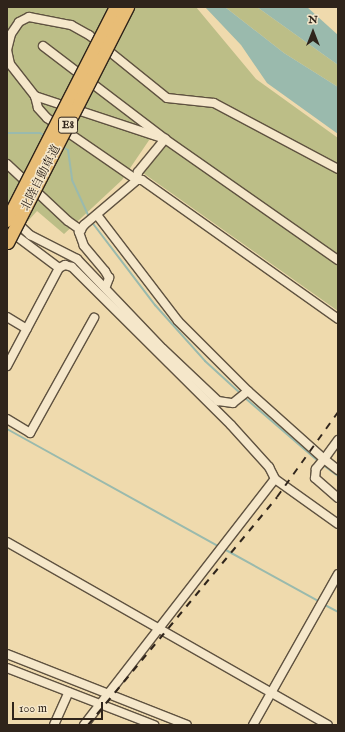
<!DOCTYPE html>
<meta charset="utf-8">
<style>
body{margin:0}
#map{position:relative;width:345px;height:732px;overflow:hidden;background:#efdaad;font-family:"IM FELL English","Noto Serif JP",serif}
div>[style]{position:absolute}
.green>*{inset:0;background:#bcbe87}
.water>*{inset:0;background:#9abaad}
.stream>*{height:2px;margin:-1px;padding:0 1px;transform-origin:1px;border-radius:1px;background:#9abaad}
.roads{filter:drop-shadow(1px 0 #5f5240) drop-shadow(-1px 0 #5f5240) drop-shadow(0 1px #5f5240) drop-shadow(0 -1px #5f5240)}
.minor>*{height:8px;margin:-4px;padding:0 4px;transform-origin:4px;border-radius:4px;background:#f5e7ca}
.rail>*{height:2px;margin-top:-1px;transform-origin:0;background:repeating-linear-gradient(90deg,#2f241b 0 7px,transparent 0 14px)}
.bridges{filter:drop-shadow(1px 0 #2f241b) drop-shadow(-1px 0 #2f241b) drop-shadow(0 1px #2f241b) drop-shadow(0 -1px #2f241b)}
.highway-bridge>*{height:12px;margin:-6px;padding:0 6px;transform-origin:6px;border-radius:6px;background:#e8bd76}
span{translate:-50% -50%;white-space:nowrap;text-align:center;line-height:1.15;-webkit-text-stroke:3px #f5e7ca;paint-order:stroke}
.shield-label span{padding:1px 3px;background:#f5e7ca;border:1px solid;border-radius:3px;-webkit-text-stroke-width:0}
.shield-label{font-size:11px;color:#2f241b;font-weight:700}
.street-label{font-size:12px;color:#2f241b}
.frame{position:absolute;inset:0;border:8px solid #2f241b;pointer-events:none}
.north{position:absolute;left:293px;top:12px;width:40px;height:40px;-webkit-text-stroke:3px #f5e7ca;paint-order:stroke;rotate:0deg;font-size:11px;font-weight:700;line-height:16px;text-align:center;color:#2f241b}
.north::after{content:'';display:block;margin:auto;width:14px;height:18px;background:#2f241b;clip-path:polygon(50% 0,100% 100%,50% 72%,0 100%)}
.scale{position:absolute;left:12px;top:702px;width:91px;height:18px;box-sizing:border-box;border:2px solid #2f241b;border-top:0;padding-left:5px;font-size:12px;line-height:14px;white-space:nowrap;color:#2f241b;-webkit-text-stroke:3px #f5e7ca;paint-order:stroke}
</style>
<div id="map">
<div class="green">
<div style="clip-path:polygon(7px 7px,196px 7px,256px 79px,338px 138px,338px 311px,143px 173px,170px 137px,158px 127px,122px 180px,64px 234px,37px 211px,28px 221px,7px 207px)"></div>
<div style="clip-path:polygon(225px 7px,257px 7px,338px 65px,338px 87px,284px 53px)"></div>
</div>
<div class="water">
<div style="clip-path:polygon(205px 7px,225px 7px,284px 53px,338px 87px,338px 134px,267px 83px,241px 45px)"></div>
<div style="clip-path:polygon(257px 7px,307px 7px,338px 35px,338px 65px)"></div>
</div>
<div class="stream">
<div style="left:7px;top:133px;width:33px"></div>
<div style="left:40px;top:133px;width:6px;rotate:31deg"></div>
<div style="left:61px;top:146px;width:8px;rotate:30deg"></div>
<div style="left:68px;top:150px;width:30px;rotate:82deg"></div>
<div style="left:72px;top:180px;width:41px;rotate:65.3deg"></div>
<div style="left:91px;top:221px;width:106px;rotate:52.7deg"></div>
<div style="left:155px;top:305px;width:75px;rotate:48.2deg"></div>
<div style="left:205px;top:361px;width:49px;rotate:42.5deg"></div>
<div style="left:244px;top:397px;width:99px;rotate:40.9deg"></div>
<div style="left:7px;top:429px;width:244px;rotate:29deg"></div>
<div style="left:323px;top:465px;width:19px;rotate:36deg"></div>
<div style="left:224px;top:549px;width:110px;rotate:28.9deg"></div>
<div style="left:323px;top:604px;width:17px;rotate:28deg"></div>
</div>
<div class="roads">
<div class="minor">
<div style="left:43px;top:46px;width:153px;rotate:37.3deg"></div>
<div style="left:165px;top:139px;width:211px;rotate:35deg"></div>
<div style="left:35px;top:96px;width:41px;rotate:-128deg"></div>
<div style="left:10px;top:64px;width:14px;rotate:-102deg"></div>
<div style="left:7px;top:50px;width:16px;rotate:-76deg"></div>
<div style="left:11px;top:34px;width:14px;rotate:-56deg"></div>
<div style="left:19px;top:22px;width:11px;rotate:-27deg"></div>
<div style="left:29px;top:17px;width:43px;rotate:10.8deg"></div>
<div style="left:71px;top:25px;width:21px;rotate:29deg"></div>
<div style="left:89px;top:35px;width:100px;rotate:38.9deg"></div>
<div style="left:167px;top:98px;width:47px;rotate:6.1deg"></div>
<div style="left:214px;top:103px;width:140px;rotate:28deg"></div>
<div style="left:165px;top:139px;width:137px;rotate:-161.7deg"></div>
<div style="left:35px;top:96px;width:12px;rotate:76deg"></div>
<div style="left:38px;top:108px;width:13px;rotate:48deg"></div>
<div style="left:47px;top:118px;width:109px;rotate:34.6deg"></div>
<div style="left:137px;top:180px;width:5px"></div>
<div style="left:142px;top:180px;width:240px;rotate:35.3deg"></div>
<div style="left:7px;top:164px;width:83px;rotate:43.1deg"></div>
<div style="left:68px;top:221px;width:16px;rotate:35deg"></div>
<div style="left:97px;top:215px;width:133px;rotate:52.6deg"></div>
<div style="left:178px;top:321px;width:99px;rotate:45deg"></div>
<div style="left:248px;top:391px;width:102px;rotate:41.8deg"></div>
<div style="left:324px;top:459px;width:13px;rotate:129deg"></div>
<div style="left:316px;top:469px;width:9px;rotate:96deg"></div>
<div style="left:315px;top:478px;width:30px;rotate:41deg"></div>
<div style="left:15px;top:221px;width:21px;rotate:43deg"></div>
<div style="left:30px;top:235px;width:53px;rotate:27.1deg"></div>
<div style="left:77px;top:259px;width:124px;rotate:46.3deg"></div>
<div style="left:163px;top:349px;width:76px;rotate:43.4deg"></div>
<div style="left:218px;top:401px;width:15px;rotate:8deg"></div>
<div style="left:233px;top:403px;width:19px;rotate:-39deg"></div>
<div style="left:7px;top:229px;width:65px;rotate:36.9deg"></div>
<div style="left:106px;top:286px;width:9px;rotate:-69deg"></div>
<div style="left:109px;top:278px;width:8px;rotate:-120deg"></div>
<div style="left:105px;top:271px;width:33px;rotate:-130deg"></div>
<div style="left:84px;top:246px;width:15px;rotate:-110deg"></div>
<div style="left:79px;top:232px;width:9px;rotate:-54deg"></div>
<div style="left:84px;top:225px;width:70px;rotate:-40.3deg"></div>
<div style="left:137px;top:180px;width:8px;rotate:-83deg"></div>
<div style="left:138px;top:172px;width:43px;rotate:-50.7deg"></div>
<div style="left:7px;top:317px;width:23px;rotate:31deg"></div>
<div style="left:7px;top:366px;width:111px;rotate:-62deg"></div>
<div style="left:59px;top:268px;width:7px;rotate:-27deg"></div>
<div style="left:65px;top:265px;width:7px;rotate:16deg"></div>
<div style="left:72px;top:267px;width:224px;rotate:44.8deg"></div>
<div style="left:231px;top:425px;width:57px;rotate:47.9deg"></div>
<div style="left:269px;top:467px;width:13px;rotate:63deg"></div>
<div style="left:275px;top:479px;width:77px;rotate:35.5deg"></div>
<div style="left:7px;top:419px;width:27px;rotate:31deg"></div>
<div style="left:30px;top:433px;width:132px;rotate:-60.9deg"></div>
<div style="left:338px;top:440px;width:24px;rotate:126deg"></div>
<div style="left:324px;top:459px;width:18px;rotate:38deg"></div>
<div style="left:7px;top:542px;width:369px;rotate:29.7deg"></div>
<div style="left:7px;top:654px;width:193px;rotate:21.5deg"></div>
<div style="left:7px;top:668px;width:158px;rotate:21.2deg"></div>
<div style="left:54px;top:725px;width:36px;rotate:-66deg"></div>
<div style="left:84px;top:725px;width:311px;rotate:-52.2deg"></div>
<div style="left:253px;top:725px;width:173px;rotate:-60.6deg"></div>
</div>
</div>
<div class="rail">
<div style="left:88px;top:725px;width:296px;rotate:-50.3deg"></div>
<div style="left:277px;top:497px;width:105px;rotate:-54.3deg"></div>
</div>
<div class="bridges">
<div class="highway-bridge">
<div style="left:7px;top:221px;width:240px;rotate:-63deg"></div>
<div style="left:8px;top:243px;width:265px;rotate:-63deg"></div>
</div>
</div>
<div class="shield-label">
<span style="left:68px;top:125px">E8</span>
</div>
<div class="street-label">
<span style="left:41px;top:178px;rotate:-63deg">北陸自動車道</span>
</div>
<div class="frame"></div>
<div class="north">N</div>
<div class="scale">100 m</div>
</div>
